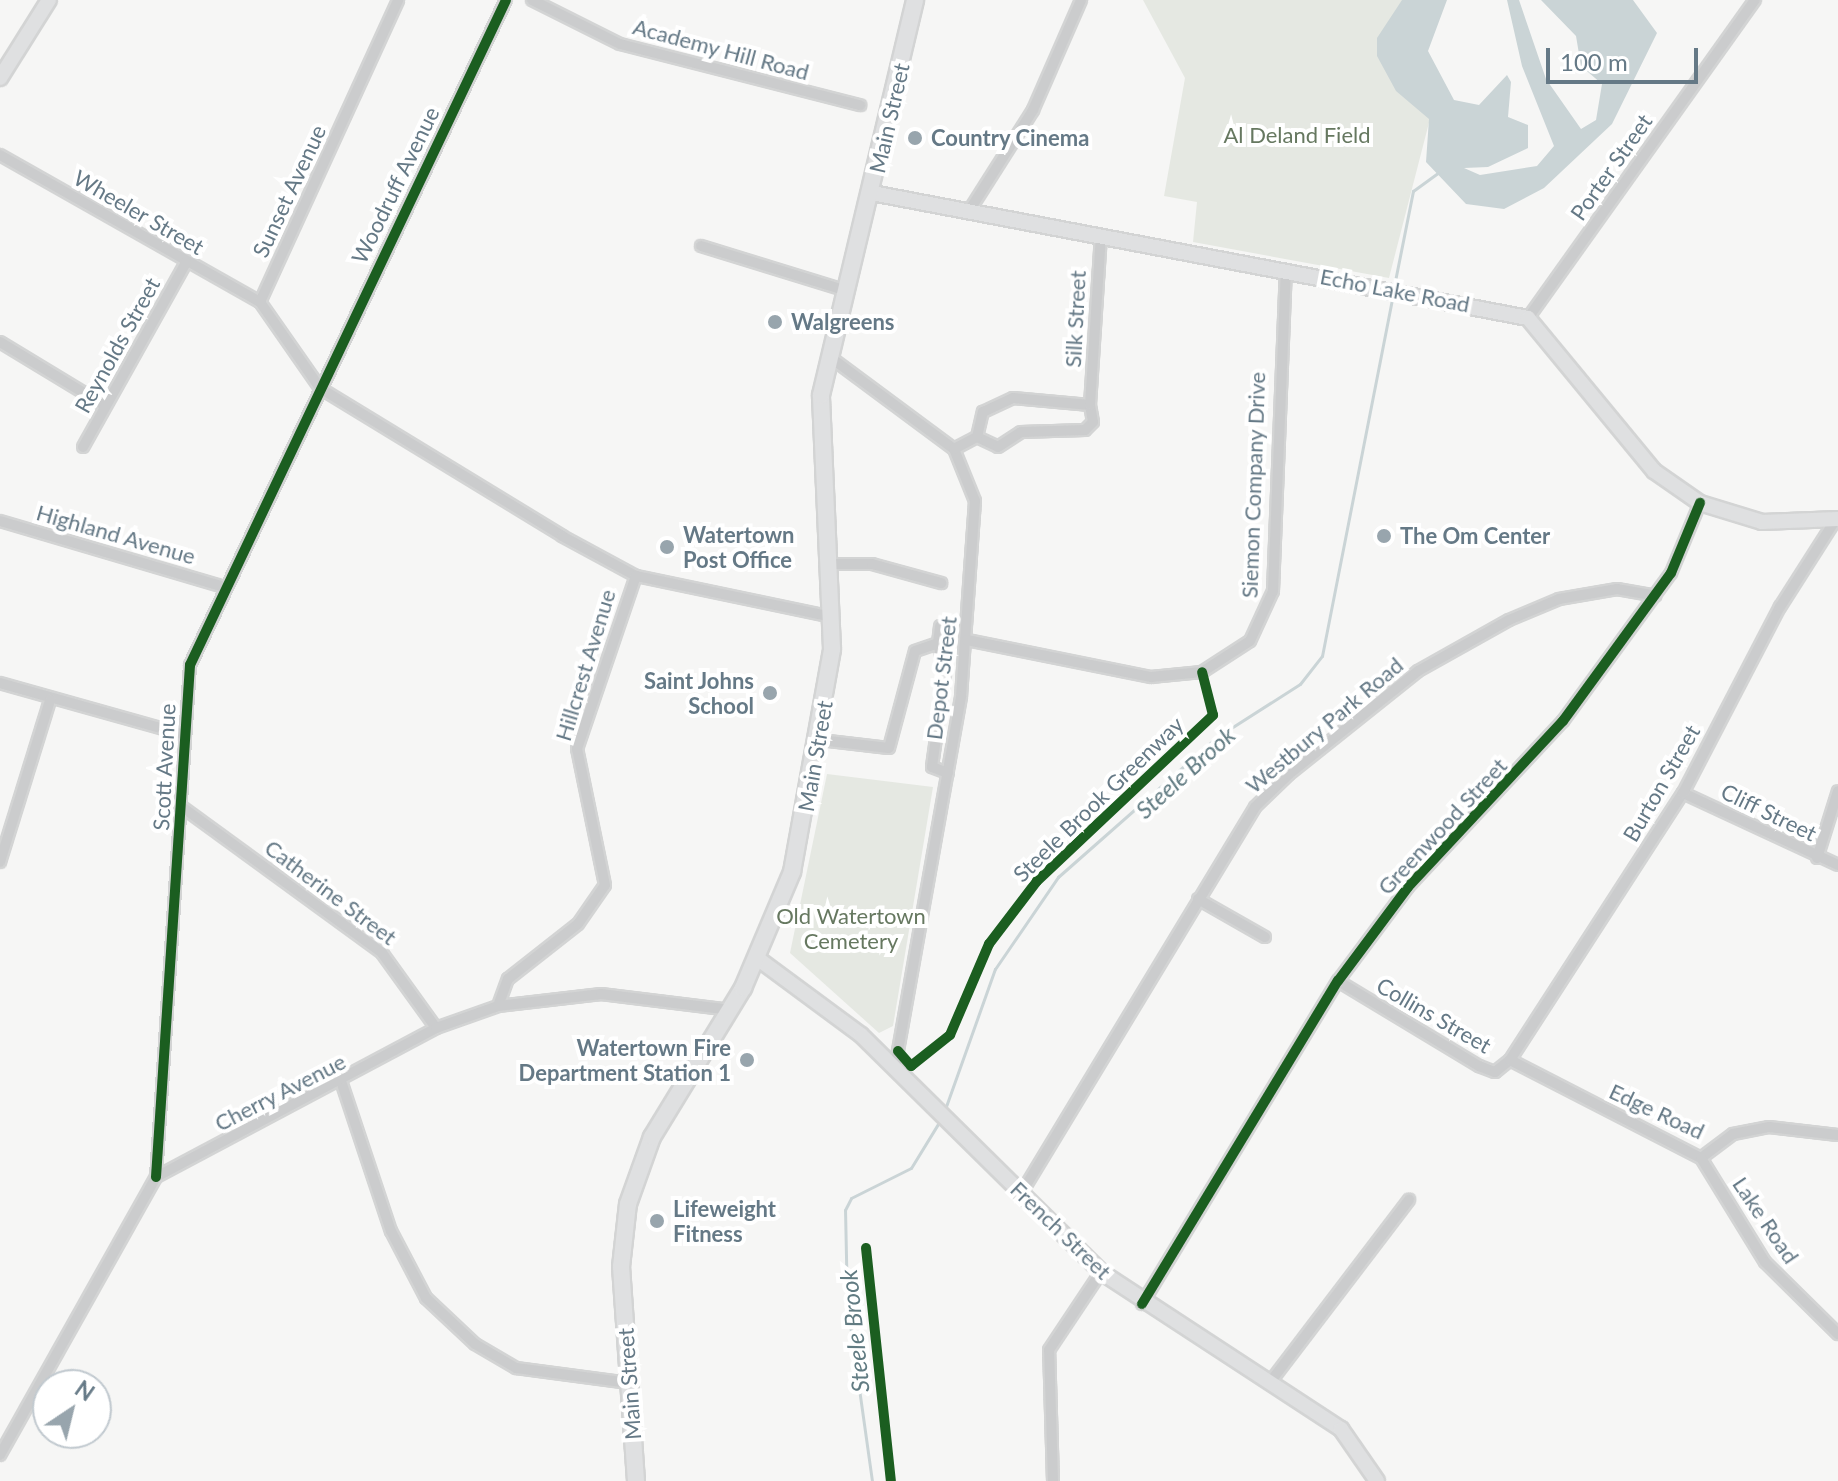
<!DOCTYPE html>
<style>
body{margin:0}
#map{position:relative;width:1838px;height:1481px;overflow:hidden;background:#f6f6f5;font-family:Lato,sans-serif}
div>[style]{position:absolute}
.green>*{inset:0;background:#e5e8e2}
.water>*{inset:0;background:#cad4d6}
.stream>*{height:3px;margin:-1.5px;padding:0 1.5px;transform-origin:1.5px;border-radius:1.5px;background:#cad4d6}
.roads{filter:drop-shadow(2px 0 #d3d4d4) drop-shadow(-2px 0 #d3d4d4) drop-shadow(0 2px #d3d4d4) drop-shadow(0 -2px #d3d4d4)}
.street>*{height:10px;margin:-5px;padding:0 5px;transform-origin:5px;border-radius:5px;background:#cbcccd}
.secondary>*{height:14px;margin:-7px;padding:0 7px;transform-origin:7px;border-radius:7px;background:#dfe0e1}
.primary>*{height:16px;margin:-8px;padding:0 8px;transform-origin:8px;border-radius:8px;background:#dfe0e1}
.cycleway>*{height:10px;margin:-5px;padding:0 5px;transform-origin:5px;border-radius:5px;background:#1b5e20}
.dots>*{width:22px;height:22px;translate:-50% -50%;box-sizing:border-box;border:4px solid #fff;border-radius:50%}
span{translate:-50% -50%;white-space:nowrap;text-align:center;line-height:1.15;-webkit-text-stroke:8px #fff;paint-order:stroke}
.street-label{font-size:22px;color:#657986}
.park-label{font-size:22px;color:#667860}
.poi-label{font-size:22px;color:#657986;font-weight:700}
.left{translate:0 -50%;text-align:left}
.right{translate:-100% -50%;text-align:right}
.water-label{font-size:24px;color:#617b82;font-style:italic}
.north{position:absolute;left:32px;top:1369px;width:80px;height:80px;box-sizing:border-box;background:#fff;border:2px solid #c1c9cf;border-radius:50%;rotate:35deg;font-size:22px;font-weight:700;line-height:32px;text-align:center;color:#657986}
.north::after{content:'';display:block;margin:auto;width:28px;height:36px;background:#98a5ad;clip-path:polygon(50% 0,100% 100%,50% 72%,0 100%)}
.scale{position:absolute;left:1546px;top:48px;width:152px;height:36px;box-sizing:border-box;border:4px solid #657986;border-top:0;padding-left:10px;font-size:24px;line-height:28px;white-space:nowrap;color:#657986;-webkit-text-stroke:6px #fff;paint-order:stroke}
</style>
<div id="map">
<div class="green">
<div style="clip-path:polygon(1143px 0,1424px 0,1432px 111px,1389px 278px,1193px 242px,1197px 202px,1164px 196px,1185px 78px)"></div>
<div style="clip-path:polygon(827px 774px,933px 787px,893px 1026px,879px 1033px,790px 953px)"></div>
</div>
<div class="water">
<div style="clip-path:polygon(1402px 0,1447px 0,1428px 51px,1454px 100px,1479px 105px,1507px 75px,1511px 82px,1508px 117px,1528px 125px,1528px 148px,1488px 167px,1464px 168px,1480px 175px,1537px 166px,1554px 146px,1522px 66px,1507px 0,1519px 0,1546px 79px,1581px 129px,1596px 120px,1602px 84px,1581px 66px,1576px 36px,1541px 0,1633px 0,1657px 33px,1612px 124px,1544px 188px,1504px 209px,1466px 204px,1426px 162px,1429px 119px,1396px 91px,1377px 56px,1377px 38px)"></div>
</div>
<div class="stream">
<div style="left:1394px;top:286px;width:97px;rotate:-78.7deg"></div>
<div style="left:1413px;top:191px;width:31px;rotate:-36deg"></div>
<div style="left:944px;top:1112px;width:152px;rotate:-70.4deg"></div>
<div style="left:995px;top:969px;width:112px;rotate:-55.6deg"></div>
<div style="left:1058px;top:877px;width:212px;rotate:-41.4deg"></div>
<div style="left:1217px;top:737px;width:98px;rotate:-32.6deg"></div>
<div style="left:1300px;top:684px;width:36px;rotate:-52deg"></div>
<div style="left:1322px;top:656px;width:365px;rotate:-78.9deg"></div>
<div style="left:872px;top:1481px;width:179px;rotate:-98deg"></div>
<div style="left:847px;top:1304px;width:94px;rotate:-91.2deg"></div>
<div style="left:845px;top:1210px;width:13px;rotate:-63deg"></div>
<div style="left:851px;top:1198px;width:67px;rotate:-26.6deg"></div>
<div style="left:911px;top:1168px;width:57px;rotate:-58.5deg"></div>
</div>
<div class="roads">
<div class="street">
<div style="left:532px;top:0;width:98px;rotate:26.6deg"></div>
<div style="left:620px;top:44px;width:248px;rotate:14.3deg"></div>
<div style="left:0;top:155px;width:299px;rotate:29.5deg"></div>
<div style="left:969px;top:211px;width:120px;rotate:-57.6deg"></div>
<div style="left:1033px;top:110px;width:120px;rotate:-66.4deg"></div>
<div style="left:701px;top:246px;width:153px;rotate:17.1deg"></div>
<div style="left:260px;top:302px;width:105px;rotate:55.1deg"></div>
<div style="left:320px;top:388px;width:284px;rotate:31.4deg"></div>
<div style="left:562px;top:536px;width:84px;rotate:28.4deg"></div>
<div style="left:636px;top:576px;width:200px;rotate:11.8deg"></div>
<div style="left:260px;top:302px;width:332px;rotate:-65.4deg"></div>
<div style="left:1528px;top:318px;width:391px;rotate:-54.5deg"></div>
<div style="left:0;top:342px;width:122px;rotate:31.2deg"></div>
<div style="left:830px;top:357px;width:154px;rotate:36.6deg"></div>
<div style="left:954px;top:449px;width:56px;rotate:68deg"></div>
<div style="left:975px;top:501px;width:196px;rotate:94.1deg"></div>
<div style="left:961px;top:697px;width:376px;rotate:100.1deg"></div>
<div style="left:977px;top:437px;width:23px;rotate:25deg"></div>
<div style="left:998px;top:447px;width:27px;rotate:-33deg"></div>
<div style="left:1021px;top:432px;width:64px;rotate:-1.8deg"></div>
<div style="left:1085px;top:430px;width:11px;rotate:-45deg"></div>
<div style="left:1093px;top:422px;width:17px;rotate:-100deg"></div>
<div style="left:83px;top:447px;width:211px;rotate:-60.8deg"></div>
<div style="left:954px;top:449px;width:26px;rotate:-28deg"></div>
<div style="left:977px;top:437px;width:26px;rotate:-77deg"></div>
<div style="left:983px;top:412px;width:33px;rotate:-25deg"></div>
<div style="left:1013px;top:398px;width:77px;rotate:5.2deg"></div>
<div style="left:1090px;top:405px;width:169px;rotate:-86.3deg"></div>
<div style="left:0;top:521px;width:230px;rotate:16.4deg"></div>
<div style="left:829px;top:564px;width:43px"></div>
<div style="left:872px;top:564px;width:72px;rotate:15.4deg"></div>
<div style="left:967px;top:640px;width:188px;rotate:11.4deg"></div>
<div style="left:1151px;top:677px;width:51px;rotate:-5.6deg"></div>
<div style="left:1202px;top:672px;width:57px;rotate:-32.9deg"></div>
<div style="left:1250px;top:641px;width:55px;rotate:-65.3deg"></div>
<div style="left:1273px;top:591px;width:321px;rotate:-87.7deg"></div>
<div style="left:938px;top:643px;width:32px;rotate:77deg"></div>
<div style="left:945px;top:674px;width:94px;rotate:98deg"></div>
<div style="left:932px;top:767px;width:17px;rotate:21deg"></div>
<div style="left:938px;top:643px;width:17px;rotate:-83deg"></div>
<div style="left:0;top:683px;width:192px;rotate:15.7deg"></div>
<div style="left:820px;top:740px;width:69px;rotate:6.6deg"></div>
<div style="left:889px;top:748px;width:100px;rotate:-75deg"></div>
<div style="left:915px;top:651px;width:24px;rotate:-19deg"></div>
<div style="left:1683px;top:793px;width:171px;rotate:24.9deg"></div>
<div style="left:182px;top:807px;width:248px;rotate:36.1deg"></div>
<div style="left:382px;top:953px;width:92px;rotate:54.2deg"></div>
<div style="left:1817px;top:858px;width:70px;rotate:-72.6deg"></div>
<div style="left:0;top:862px;width:170px;rotate:-72.8deg"></div>
<div style="left:1198px;top:899px;width:77px;rotate:29.6deg"></div>
<div style="left:1338px;top:981px;width:165px;rotate:31.1deg"></div>
<div style="left:1479px;top:1066px;width:17px;rotate:21deg"></div>
<div style="left:1495px;top:1072px;width:19px;rotate:-39deg"></div>
<div style="left:1510px;top:1060px;width:318px;rotate:-57.1deg"></div>
<div style="left:1683px;top:793px;width:210px;rotate:-62.5deg"></div>
<div style="left:1780px;top:607px;width:104px;rotate:-57.5deg"></div>
<div style="left:498px;top:1006px;width:29px;rotate:-70deg"></div>
<div style="left:508px;top:979px;width:89px;rotate:-38.2deg"></div>
<div style="left:578px;top:924px;width:47px;rotate:-55.3deg"></div>
<div style="left:605px;top:885px;width:139px;rotate:-101.6deg"></div>
<div style="left:577px;top:749px;width:183px;rotate:-71.2deg"></div>
<div style="left:1510px;top:1060px;width:215px;rotate:27.2deg"></div>
<div style="left:1701px;top:1158px;width:40px;rotate:-37deg"></div>
<div style="left:1733px;top:1134px;width:37px;rotate:-11deg"></div>
<div style="left:1769px;top:1127px;width:69px;rotate:6.6deg"></div>
<div style="left:342px;top:1084px;width:155px;rotate:71.6deg"></div>
<div style="left:391px;top:1231px;width:76px;rotate:62.4deg"></div>
<div style="left:426px;top:1298px;width:67px;rotate:43.2deg"></div>
<div style="left:475px;top:1344px;width:48px;rotate:30.3deg"></div>
<div style="left:516px;top:1368px;width:114px;rotate:7.6deg"></div>
<div style="left:1701px;top:1158px;width:122px;rotate:58.4deg"></div>
<div style="left:1765px;top:1262px;width:103px;rotate:44.6deg"></div>
<div style="left:156px;top:1177px;width:513px;rotate:-86.2deg"></div>
<div style="left:190px;top:665px;width:736px;rotate:-64.58deg"></div>
<div style="left:1022px;top:1192px;width:450px;rotate:-58.8deg"></div>
<div style="left:1255px;top:807px;width:47px;rotate:-44.1deg"></div>
<div style="left:1289px;top:774px;width:165px;rotate:-38.6deg"></div>
<div style="left:1418px;top:671px;width:104px;rotate:-29.3deg"></div>
<div style="left:1509px;top:620px;width:54px;rotate:-22.8deg"></div>
<div style="left:1559px;top:599px;width:59px;rotate:-9.8deg"></div>
<div style="left:1617px;top:589px;width:39px;rotate:10deg"></div>
<div style="left:1142px;top:1304px;width:378px;rotate:-58.8deg"></div>
<div style="left:1338px;top:981px;width:117px;rotate:-53.3deg"></div>
<div style="left:1408px;top:887px;width:227px;rotate:-47deg"></div>
<div style="left:1563px;top:721px;width:183px;rotate:-53.9deg"></div>
<div style="left:1671px;top:573px;width:76px;rotate:-67.5deg"></div>
<div style="left:1271px;top:1381px;width:228px;rotate:-52.7deg"></div>
<div style="left:0;top:1455px;width:319px;rotate:-60.7deg"></div>
<div style="left:156px;top:1177px;width:317px;rotate:-28deg"></div>
<div style="left:436px;top:1028px;width:66px;rotate:-19.5deg"></div>
<div style="left:498px;top:1006px;width:104px;rotate:-6.6deg"></div>
<div style="left:601px;top:994px;width:131px;rotate:7deg"></div>
<div style="left:1053px;top:1481px;width:131px;rotate:-91.7deg"></div>
<div style="left:1049px;top:1350px;width:94px;rotate:-56.3deg"></div>
</div>
<div class="secondary">
<div style="left:0;top:78px;width:92px;rotate:-57.9deg"></div>
<div style="left:872px;top:193px;width:668px;rotate:10.79deg"></div>
<div style="left:1528px;top:318px;width:198px;rotate:50.5deg"></div>
<div style="left:1654px;top:471px;width:56px;rotate:34.8deg"></div>
<div style="left:1700px;top:503px;width:65px;rotate:17deg"></div>
<div style="left:1762px;top:522px;width:76px;rotate:-2.3deg"></div>
<div style="left:757px;top:958px;width:129px;rotate:36.5deg"></div>
<div style="left:861px;top:1035px;width:337px;rotate:44.6deg"></div>
<div style="left:1101px;top:1272px;width:287px;rotate:33.2deg"></div>
<div style="left:1341px;top:1429px;width:63px;rotate:55.3deg"></div>
</div>
<div class="primary">
<div style="left:636px;top:1481px;width:215px;rotate:-94deg"></div>
<div style="left:621px;top:1267px;width:63px;rotate:-83.7deg"></div>
<div style="left:628px;top:1204px;width:71px;rotate:-70.3deg"></div>
<div style="left:652px;top:1137px;width:175px;rotate:-58.6deg"></div>
<div style="left:743px;top:988px;width:126px;rotate:-67.1deg"></div>
<div style="left:792px;top:872px;width:227px;rotate:-79.8deg"></div>
<div style="left:832px;top:649px;width:254px;rotate:-92.5deg"></div>
<div style="left:821px;top:395px;width:406px;rotate:-76.6deg"></div>
</div>
</div>
<div class="cycleway">
<div style="left:898px;top:1051px;width:20px;rotate:49deg"></div>
<div style="left:911px;top:1066px;width:50px;rotate:-38.5deg"></div>
<div style="left:950px;top:1035px;width:99px;rotate:-66.8deg"></div>
<div style="left:989px;top:944px;width:79px;rotate:-52.7deg"></div>
<div style="left:1037px;top:881px;width:242px;rotate:-43.3deg"></div>
<div style="left:1213px;top:715px;width:44px;rotate:-104.3deg"></div>
<div style="left:156px;top:1177px;width:513px;rotate:-86.2deg"></div>
<div style="left:190px;top:665px;width:736px;rotate:-64.58deg"></div>
<div style="left:866px;top:1248px;width:234px;rotate:83.9deg"></div>
<div style="left:1142px;top:1304px;width:378px;rotate:-58.8deg"></div>
<div style="left:1338px;top:981px;width:117px;rotate:-53.3deg"></div>
<div style="left:1408px;top:887px;width:227px;rotate:-47deg"></div>
<div style="left:1563px;top:721px;width:183px;rotate:-53.9deg"></div>
<div style="left:1671px;top:573px;width:76px;rotate:-67.5deg"></div>
</div>
<div class="dots">
<div style="left:915px;top:138px;background:#98a5ad"></div>
<div style="left:775px;top:322px;background:#98a5ad"></div>
<div style="left:1384px;top:536px;background:#98a5ad"></div>
<div style="left:667px;top:547px;background:#98a5ad"></div>
<div style="left:770px;top:693px;background:#98a5ad"></div>
<div style="left:747px;top:1060px;background:#98a5ad"></div>
<div style="left:657px;top:1221px;background:#98a5ad"></div>
</div>
<div class="street-label">
<span style="left:721px;top:49px;rotate:15deg">Academy Hill Road</span>
<span style="left:889px;top:118px;rotate:-77deg">Main Street</span>
<span style="left:1611px;top:167px;rotate:-55deg">Porter Street</span>
<span style="left:395px;top:185px;rotate:-64deg">Woodruff Avenue</span>
<span style="left:289px;top:191px;rotate:-65deg">Sunset Avenue</span>
<span style="left:139px;top:212px;rotate:30deg">Wheeler Street</span>
<span style="left:1395px;top:290px;rotate:11deg">Echo Lake Road</span>
<span style="left:1075px;top:319px;rotate:-87deg">Silk Street</span>
<span style="left:117px;top:345px;rotate:-61deg">Reynolds Street</span>
<span style="left:1253px;top:485px;rotate:-88deg">Siemon Company Drive</span>
<span style="left:116px;top:534px;rotate:16deg">Highland Avenue</span>
<span style="left:585px;top:665px;rotate:-73deg">Hillcrest Avenue</span>
<span style="left:941px;top:678px;rotate:-83deg">Depot Street</span>
<span style="left:1324px;top:725px;rotate:-40deg">Westbury Park Road</span>
<span style="left:815px;top:756px;rotate:-80deg">Main Street</span>
<span style="left:164px;top:767px;rotate:-87deg">Scott Avenue</span>
<span style="left:1661px;top:783px;rotate:-60deg">Burton Street</span>
<span style="left:1098px;top:799px;rotate:-44deg">Steele Brook Greenway</span>
<span style="left:1769px;top:812px;rotate:26deg">Cliff Street</span>
<span style="left:1442px;top:826px;rotate:-47deg">Greenwood Street</span>
<span style="left:331px;top:892px;rotate:37deg">Catherine Street</span>
<span style="left:1434px;top:1015px;rotate:30deg">Collins Street</span>
<span style="left:280px;top:1092px;rotate:-27deg">Cherry Avenue</span>
<span style="left:1657px;top:1111px;rotate:25deg">Edge Road</span>
<span style="left:1766px;top:1220px;rotate:56deg">Lake Road</span>
<span style="left:1061px;top:1230px;rotate:44deg">French Street</span>
<span style="left:629px;top:1384px;rotate:-94deg">Main Street</span>
</div>
<div class="park-label">
<span style="left:1297px;top:135px">Al Deland Field</span>
<span style="left:851px;top:928px">Old Watertown<br>Cemetery</span>
</div>
<div class="poi-label">
<span class="left" style="left:931px;top:138px">Country Cinema</span>
<span class="left" style="left:791px;top:322px">Walgreens</span>
<span class="left" style="left:683px;top:547px">Watertown<br>Post Office</span>
<span class="left" style="left:1400px;top:536px">The Om Center</span>
<span class="right" style="left:754px;top:693px">Saint Johns<br>School</span>
<span class="right" style="left:731px;top:1060px">Watertown Fire<br>Department Station 1</span>
<span class="left" style="left:673px;top:1221px">Lifeweight<br>Fitness</span>
</div>
<div class="water-label">
<span style="left:1185px;top:772px;rotate:-42deg">Steele Brook</span>
<span style="left:854px;top:1331px;rotate:-96deg">Steele Brook</span>
</div>
<div class="north">N</div>
<div class="scale">100 m</div>
</div>
